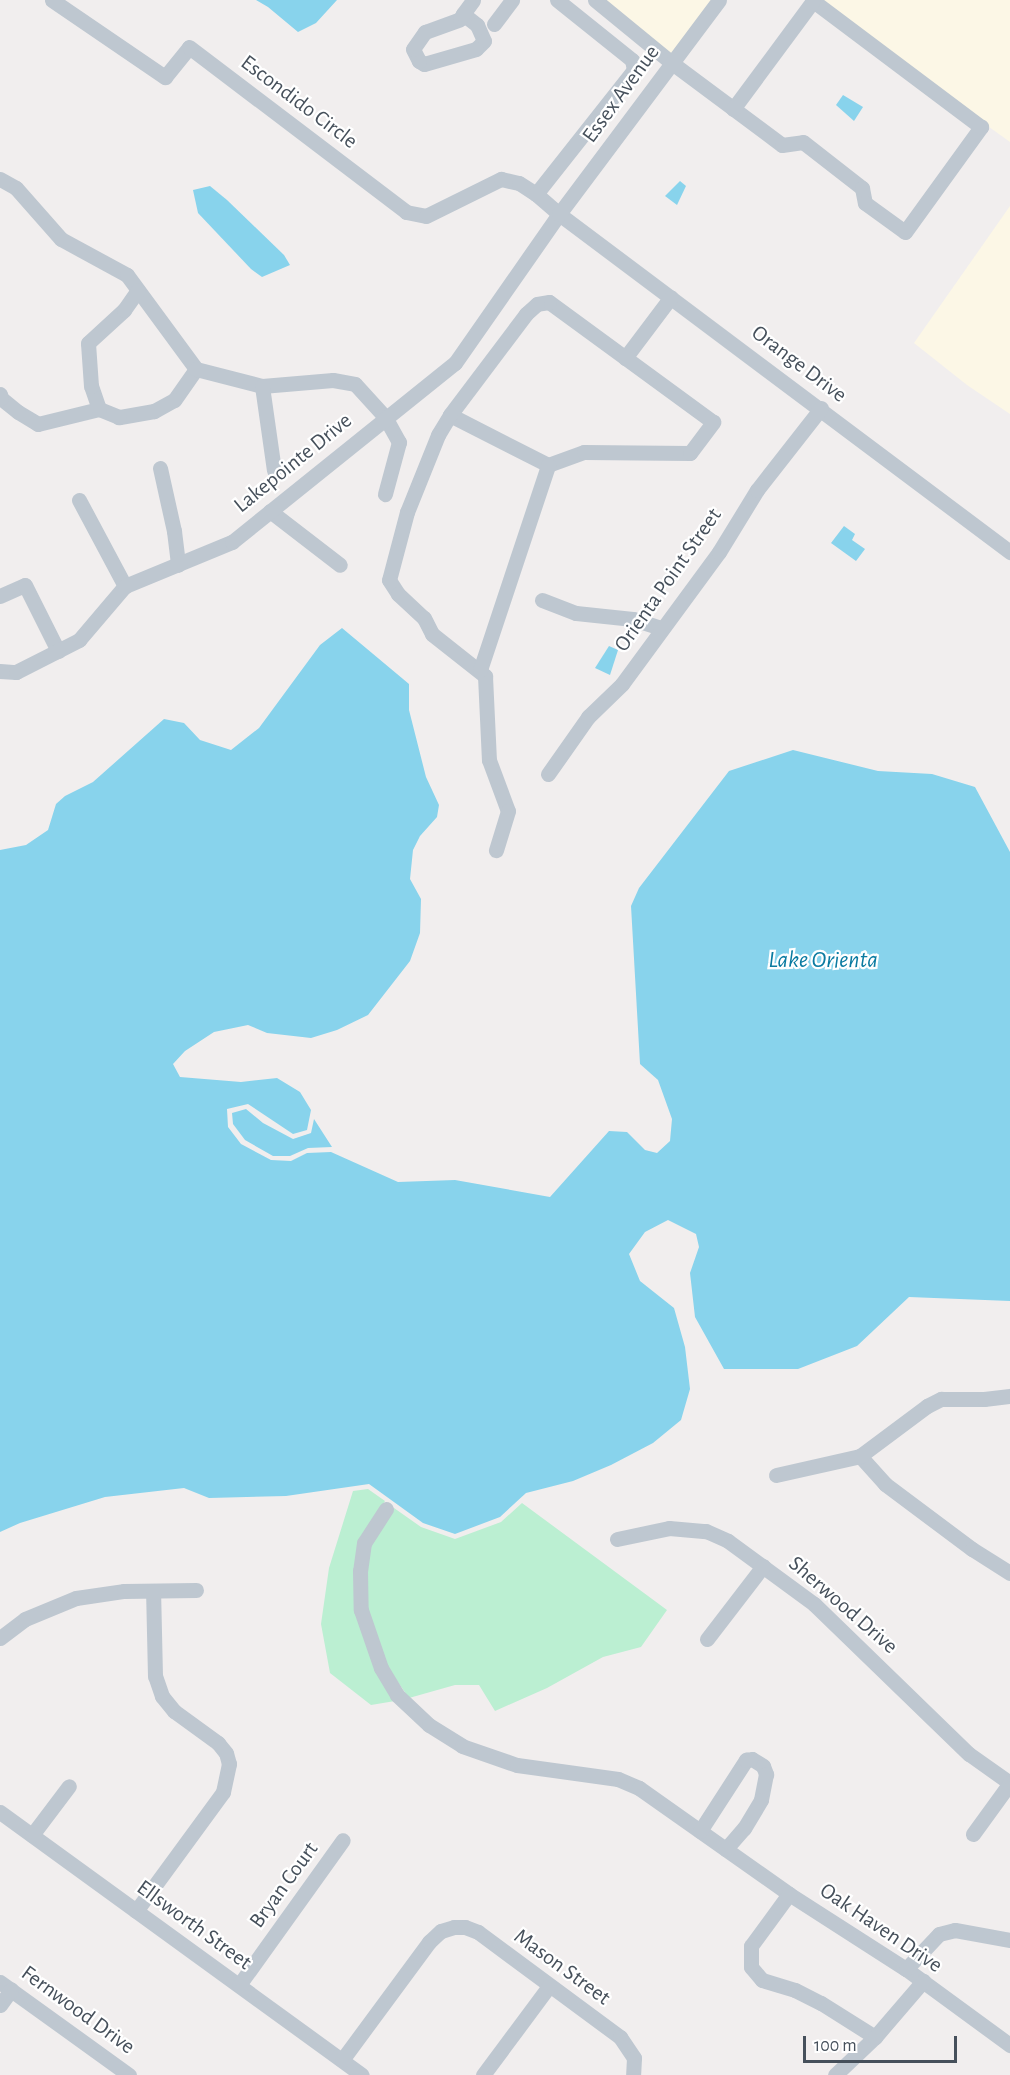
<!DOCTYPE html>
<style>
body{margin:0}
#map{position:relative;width:1010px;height:2075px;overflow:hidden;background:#f1eeee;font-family:"Alegreya Sans",sans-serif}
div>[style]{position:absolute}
.commercial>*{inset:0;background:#fcf7e6}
.green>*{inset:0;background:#bbefd2}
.water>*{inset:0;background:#88d3ec}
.minor>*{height:15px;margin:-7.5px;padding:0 7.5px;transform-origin:7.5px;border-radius:7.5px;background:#bec7d0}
span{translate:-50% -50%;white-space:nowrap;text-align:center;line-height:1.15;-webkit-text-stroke:4.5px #fff;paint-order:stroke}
.street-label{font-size:22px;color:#46505b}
.water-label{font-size:24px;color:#0b7ba1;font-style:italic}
.scale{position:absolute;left:803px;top:2036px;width:154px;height:27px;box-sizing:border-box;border:3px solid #46505b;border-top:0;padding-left:8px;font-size:18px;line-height:21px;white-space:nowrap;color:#46505b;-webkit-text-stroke:4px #fff;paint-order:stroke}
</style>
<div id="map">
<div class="commercial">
<div style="clip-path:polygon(605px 0,712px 0,671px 54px)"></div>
<div style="clip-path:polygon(822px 0,1010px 0,1010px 142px,985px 124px)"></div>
<div style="clip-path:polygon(1010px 206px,1010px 414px,967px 385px,914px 343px)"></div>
</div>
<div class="green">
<div style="clip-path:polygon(368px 1489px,385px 1501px,360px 1541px,355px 1572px,395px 1701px,371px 1705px,330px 1673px,321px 1624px,329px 1568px,353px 1491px)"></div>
<div style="clip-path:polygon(522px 1503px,667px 1610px,641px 1647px,603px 1657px,547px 1688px,495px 1711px,479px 1685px,455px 1685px,409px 1698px,386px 1665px,366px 1608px,366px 1570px,370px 1545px,394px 1508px,421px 1527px,455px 1539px,501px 1522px)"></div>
</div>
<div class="water">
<div style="clip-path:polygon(256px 0,337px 0,316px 23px,298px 32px,268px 7px)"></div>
<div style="clip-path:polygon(843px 95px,863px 107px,854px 121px,836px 105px)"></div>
<div style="clip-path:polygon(680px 181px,686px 186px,677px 205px,665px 196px)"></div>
<div style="clip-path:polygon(210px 186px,227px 200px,284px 255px,290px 265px,262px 277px,251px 269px,198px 213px,193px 190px)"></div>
<div style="clip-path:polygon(844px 526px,855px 534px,852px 540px,865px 549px,856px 561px,831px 543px)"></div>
<div style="clip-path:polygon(342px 628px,409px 684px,409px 710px,426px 777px,439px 805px,437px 817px,420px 836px,413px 850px,410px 879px,421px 899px,420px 933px,410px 961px,368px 1015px,337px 1030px,311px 1038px,267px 1033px,248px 1025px,214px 1032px,185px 1051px,173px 1064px,180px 1077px,241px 1082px,277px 1078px,300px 1092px,311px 1110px,307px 1130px,293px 1134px,248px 1104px,227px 1109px,228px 1127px,241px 1144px,271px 1160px,291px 1161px,307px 1153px,331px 1152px,398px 1182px,455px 1180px,550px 1197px,609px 1131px,627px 1132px,645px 1150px,657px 1153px,670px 1141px,672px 1119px,658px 1080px,640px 1064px,631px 906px,639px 888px,729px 771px,793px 750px,878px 771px,932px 774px,975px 787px,1010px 852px,1010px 1301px,909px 1297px,857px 1346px,798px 1369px,724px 1369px,695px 1317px,690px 1273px,699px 1247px,696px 1234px,668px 1220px,645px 1232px,629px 1254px,640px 1281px,674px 1308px,685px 1347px,690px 1389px,681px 1420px,653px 1443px,611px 1465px,573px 1481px,526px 1493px,500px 1517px,455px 1534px,423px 1523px,369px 1484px,286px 1496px,209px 1498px,184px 1488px,105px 1497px,20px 1523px,0 1532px,0 850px,26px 845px,48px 830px,56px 804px,65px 796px,93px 782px,164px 719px,184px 723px,200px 740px,231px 750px,259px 728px,320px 645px)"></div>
<div style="clip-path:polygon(609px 646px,618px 650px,610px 675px,595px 668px)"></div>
<div style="clip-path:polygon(246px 1109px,263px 1123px,293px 1139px,311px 1133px,314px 1119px,332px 1147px,308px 1148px,290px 1156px,273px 1156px,245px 1140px,233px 1124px,232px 1113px)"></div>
</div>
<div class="minor">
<div style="left:52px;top:0;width:137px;rotate:34.3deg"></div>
<div style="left:165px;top:77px;width:38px;rotate:-51deg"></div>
<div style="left:189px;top:47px;width:273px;rotate:37.2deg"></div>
<div style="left:406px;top:212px;width:20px;rotate:11deg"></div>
<div style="left:426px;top:216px;width:84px;rotate:-26.3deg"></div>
<div style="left:501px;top:179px;width:18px;rotate:13deg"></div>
<div style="left:519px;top:183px;width:20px;rotate:33deg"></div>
<div style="left:536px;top:194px;width:158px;rotate:-51.7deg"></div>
<div style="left:634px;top:70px;width:10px;rotate:-101deg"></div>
<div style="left:632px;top:60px;width:96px;rotate:-141.3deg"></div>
<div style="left:595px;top:0;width:99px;rotate:39.3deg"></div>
<div style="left:672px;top:63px;width:137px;rotate:36.7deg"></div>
<div style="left:782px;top:145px;width:21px;rotate:-8deg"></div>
<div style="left:803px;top:142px;width:75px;rotate:37.9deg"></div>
<div style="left:862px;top:188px;width:15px;rotate:79deg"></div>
<div style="left:865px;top:203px;width:49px;rotate:35.9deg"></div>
<div style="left:905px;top:232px;width:130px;rotate:-54.1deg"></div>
<div style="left:981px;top:127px;width:211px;rotate:-143.1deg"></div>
<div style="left:463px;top:14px;width:18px;rotate:38deg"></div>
<div style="left:477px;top:25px;width:17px;rotate:66deg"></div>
<div style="left:484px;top:41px;width:11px;rotate:135deg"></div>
<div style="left:476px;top:49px;width:54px;rotate:163.9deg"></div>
<div style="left:424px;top:64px;width:6px;rotate:-149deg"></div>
<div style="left:419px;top:61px;width:13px;rotate:-117deg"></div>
<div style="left:413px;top:49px;width:21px;rotate:-55deg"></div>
<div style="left:425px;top:32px;width:37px;rotate:-20deg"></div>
<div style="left:460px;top:19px;width:6px;rotate:-59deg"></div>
<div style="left:463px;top:14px;width:17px;rotate:-54deg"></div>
<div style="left:494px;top:24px;width:30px;rotate:-53deg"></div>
<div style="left:733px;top:109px;width:134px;rotate:-53.5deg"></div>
<div style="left:0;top:179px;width:18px;rotate:29deg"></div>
<div style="left:16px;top:188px;width:68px;rotate:48.6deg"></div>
<div style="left:61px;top:239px;width:75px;rotate:28.6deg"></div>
<div style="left:127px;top:275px;width:117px;rotate:53.7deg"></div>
<div style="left:196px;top:369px;width:38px;rotate:125deg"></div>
<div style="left:174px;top:400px;width:23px;rotate:151deg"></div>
<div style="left:154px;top:411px;width:36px;rotate:170deg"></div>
<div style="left:119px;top:417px;width:22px;rotate:-158deg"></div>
<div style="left:99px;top:409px;width:63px;rotate:166.2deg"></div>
<div style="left:38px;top:424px;width:23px;rotate:-149deg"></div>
<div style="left:18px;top:412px;width:22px;rotate:-141deg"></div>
<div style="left:1px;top:398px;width:4px;rotate:-104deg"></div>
<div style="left:536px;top:194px;width:30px;rotate:41deg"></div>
<div style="left:559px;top:214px;width:564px;rotate:36.85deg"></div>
<div style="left:625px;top:358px;width:76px;rotate:-53deg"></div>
<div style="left:196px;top:369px;width:68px;rotate:14.4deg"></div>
<div style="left:262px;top:386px;width:71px;rotate:-4.8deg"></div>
<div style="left:333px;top:380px;width:22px;rotate:10deg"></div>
<div style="left:355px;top:384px;width:45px;rotate:47.7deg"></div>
<div style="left:385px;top:417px;width:29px;rotate:61deg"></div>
<div style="left:399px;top:442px;width:54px;rotate:105.1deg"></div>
<div style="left:262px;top:386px;width:85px;rotate:81.9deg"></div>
<div style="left:99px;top:409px;width:24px;rotate:-109deg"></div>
<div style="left:91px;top:386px;width:43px;rotate:-94deg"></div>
<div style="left:88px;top:343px;width:49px;rotate:-42.5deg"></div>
<div style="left:124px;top:310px;width:24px;rotate:-55deg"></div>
<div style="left:450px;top:415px;width:110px;rotate:27deg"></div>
<div style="left:548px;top:465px;width:38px;rotate:-20deg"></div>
<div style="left:584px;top:452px;width:106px;rotate:0.5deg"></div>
<div style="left:690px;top:453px;width:39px;rotate:-53deg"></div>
<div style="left:713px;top:422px;width:203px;rotate:-143.8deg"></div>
<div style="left:549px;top:302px;width:12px;rotate:171deg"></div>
<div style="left:537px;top:304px;width:15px;rotate:138deg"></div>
<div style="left:526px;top:314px;width:126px;rotate:127deg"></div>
<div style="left:450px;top:415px;width:23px;rotate:121deg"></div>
<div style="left:438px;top:435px;width:83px;rotate:111.9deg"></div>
<div style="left:407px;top:512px;width:70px;rotate:104.8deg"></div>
<div style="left:389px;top:580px;width:17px;rotate:57deg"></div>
<div style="left:398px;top:594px;width:35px;rotate:43deg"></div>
<div style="left:424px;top:618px;width:18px;rotate:63deg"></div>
<div style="left:432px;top:634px;width:68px;rotate:38.4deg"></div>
<div style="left:485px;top:676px;width:84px;rotate:87.3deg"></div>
<div style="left:489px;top:760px;width:54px;rotate:69.6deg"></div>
<div style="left:508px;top:811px;width:41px;rotate:107.1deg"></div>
<div style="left:160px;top:468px;width:65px;rotate:77.5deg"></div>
<div style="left:174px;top:531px;width:34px;rotate:83deg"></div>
<div style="left:79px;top:500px;width:98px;rotate:61.9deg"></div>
<div style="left:270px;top:511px;width:88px;rotate:37.6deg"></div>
<div style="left:0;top:596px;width:27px;rotate:-24deg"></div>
<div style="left:25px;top:585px;width:74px;rotate:63.4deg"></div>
<div style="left:542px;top:600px;width:36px;rotate:21deg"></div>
<div style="left:576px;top:613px;width:57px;rotate:6deg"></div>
<div style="left:633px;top:619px;width:29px;rotate:18deg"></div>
<div style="left:480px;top:670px;width:216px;rotate:-71.6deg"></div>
<div style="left:0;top:671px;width:16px;rotate:4deg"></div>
<div style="left:16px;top:672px;width:71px;rotate:-26.9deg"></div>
<div style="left:79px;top:640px;width:71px;rotate:-49.6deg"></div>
<div style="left:125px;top:586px;width:116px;rotate:-22.4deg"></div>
<div style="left:232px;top:542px;width:286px;rotate:-38.8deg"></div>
<div style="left:455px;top:363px;width:182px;rotate:-55.1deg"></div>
<div style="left:559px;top:214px;width:267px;rotate:-53.2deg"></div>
<div style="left:548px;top:774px;width:70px;rotate:-54.9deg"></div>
<div style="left:588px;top:717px;width:47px;rotate:-44.1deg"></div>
<div style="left:622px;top:684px;width:164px;rotate:-53.7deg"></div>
<div style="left:719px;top:552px;width:73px;rotate:-58.5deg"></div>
<div style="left:757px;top:490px;width:104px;rotate:-52deg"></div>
<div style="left:860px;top:1456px;width:38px;rotate:48deg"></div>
<div style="left:885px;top:1484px;width:109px;rotate:36.8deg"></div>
<div style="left:972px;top:1549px;width:45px;rotate:32.3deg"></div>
<div style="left:776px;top:1475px;width:86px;rotate:-12.7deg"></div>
<div style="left:860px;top:1456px;width:84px;rotate:-36.7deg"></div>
<div style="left:927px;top:1406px;width:16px;rotate:-27deg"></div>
<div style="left:941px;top:1399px;width:43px"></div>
<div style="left:984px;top:1399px;width:26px;rotate:-7deg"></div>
<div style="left:386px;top:1509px;width:40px;rotate:122.9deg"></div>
<div style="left:364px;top:1543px;width:28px;rotate:98deg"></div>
<div style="left:360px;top:1571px;width:39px;rotate:89deg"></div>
<div style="left:361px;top:1610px;width:61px;rotate:71deg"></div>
<div style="left:381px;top:1668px;width:31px;rotate:59deg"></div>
<div style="left:397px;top:1695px;width:44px;rotate:43.2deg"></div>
<div style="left:429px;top:1725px;width:39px;rotate:32deg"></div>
<div style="left:462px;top:1746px;width:58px;rotate:19.1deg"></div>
<div style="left:517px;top:1765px;width:102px;rotate:7.9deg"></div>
<div style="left:618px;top:1779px;width:23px;rotate:23deg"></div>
<div style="left:639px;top:1788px;width:184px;rotate:35.2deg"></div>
<div style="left:789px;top:1894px;width:139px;rotate:32.7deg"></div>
<div style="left:906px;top:1969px;width:129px;rotate:36.2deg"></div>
<div style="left:617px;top:1539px;width:53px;rotate:-11.9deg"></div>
<div style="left:669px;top:1528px;width:37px;rotate:5deg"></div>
<div style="left:706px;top:1531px;width:24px;rotate:24deg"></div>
<div style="left:728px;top:1541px;width:107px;rotate:36.2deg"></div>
<div style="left:814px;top:1604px;width:216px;rotate:44.1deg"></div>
<div style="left:969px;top:1754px;width:50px;rotate:35.3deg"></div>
<div style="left:1010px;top:1783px;width:63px;rotate:126deg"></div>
<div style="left:0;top:1638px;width:31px;rotate:-37deg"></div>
<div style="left:25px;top:1619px;width:55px;rotate:-22.4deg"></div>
<div style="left:76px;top:1598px;width:49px;rotate:-8.3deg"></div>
<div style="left:124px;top:1591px;width:72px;rotate:-0.8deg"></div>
<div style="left:707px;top:1639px;width:92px;rotate:-52.5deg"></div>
<div style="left:0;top:1812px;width:447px;rotate:36deg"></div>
<div style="left:700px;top:1831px;width:85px;rotate:-57.1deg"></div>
<div style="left:746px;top:1760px;width:6px;rotate:-9deg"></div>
<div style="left:752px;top:1759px;width:13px;rotate:32deg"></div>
<div style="left:763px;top:1766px;width:9px;rotate:69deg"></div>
<div style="left:766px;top:1774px;width:26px;rotate:101deg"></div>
<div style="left:761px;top:1800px;width:33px;rotate:121deg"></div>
<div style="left:744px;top:1828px;width:28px;rotate:131deg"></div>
<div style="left:32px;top:1835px;width:61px;rotate:-52.9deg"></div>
<div style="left:789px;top:1894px;width:64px;rotate:126.2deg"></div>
<div style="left:751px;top:1946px;width:21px;rotate:90deg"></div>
<div style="left:751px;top:1967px;width:17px;rotate:50deg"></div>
<div style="left:762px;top:1980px;width:34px;rotate:17deg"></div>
<div style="left:795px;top:1990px;width:29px;rotate:27deg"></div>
<div style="left:821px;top:2003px;width:64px;rotate:32.2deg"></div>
<div style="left:136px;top:1911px;width:147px;rotate:-53.8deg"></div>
<div style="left:223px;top:1792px;width:29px;rotate:-78deg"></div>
<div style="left:229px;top:1764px;width:11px;rotate:-105deg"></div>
<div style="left:226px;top:1753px;width:13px;rotate:-129deg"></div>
<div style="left:218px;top:1743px;width:54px;rotate:-144deg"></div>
<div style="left:174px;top:1711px;width:19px;rotate:-129deg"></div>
<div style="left:162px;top:1696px;width:21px;rotate:-109deg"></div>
<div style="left:155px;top:1676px;width:85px;rotate:-91.3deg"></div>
<div style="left:906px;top:1969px;width:48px;rotate:-46.7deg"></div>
<div style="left:939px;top:1934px;width:16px;rotate:-14deg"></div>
<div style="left:955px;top:1930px;width:56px;rotate:10.3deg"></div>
<div style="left:0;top:1982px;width:159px;rotate:35.8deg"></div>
<div style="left:239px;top:1985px;width:178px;rotate:-54.4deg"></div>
<div style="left:0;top:2005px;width:19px;rotate:-54deg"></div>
<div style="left:342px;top:2060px;width:147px;rotate:-53.6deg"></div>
<div style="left:429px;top:1942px;width:16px;rotate:-43deg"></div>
<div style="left:441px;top:1931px;width:14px;rotate:-17deg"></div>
<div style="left:454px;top:1927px;width:11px"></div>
<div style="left:465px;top:1927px;width:14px;rotate:21deg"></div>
<div style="left:478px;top:1932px;width:177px;rotate:36.5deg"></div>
<div style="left:620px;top:2037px;width:25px;rotate:56deg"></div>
<div style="left:634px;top:2058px;width:17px;rotate:93deg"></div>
<div style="left:483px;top:2075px;width:111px;rotate:-53.4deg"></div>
<div style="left:835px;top:2075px;width:55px;rotate:-43.5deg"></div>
<div style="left:875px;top:2037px;width:74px;rotate:-49.4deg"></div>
</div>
<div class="street-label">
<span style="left:621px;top:94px;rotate:-54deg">Essex Avenue</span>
<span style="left:299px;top:102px;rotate:37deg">Escondido Circle</span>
<span style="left:799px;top:364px;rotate:37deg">Orange Drive</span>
<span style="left:293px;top:463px;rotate:-39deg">Lakepointe Drive</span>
<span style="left:668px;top:580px;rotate:-55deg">Orienta Point Street</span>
<span style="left:843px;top:1605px;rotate:41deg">Sherwood Drive</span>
<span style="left:284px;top:1885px;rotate:-54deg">Bryan Court</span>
<span style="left:194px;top:1925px;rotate:36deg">Ellsworth Street</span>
<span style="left:881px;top:1928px;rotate:34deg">Oak Haven Drive</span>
<span style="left:562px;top:1967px;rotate:36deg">Mason Street</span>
<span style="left:78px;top:2010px;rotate:36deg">Fernwood Drive</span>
</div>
<div class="water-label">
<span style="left:823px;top:961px">Lake Orienta</span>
</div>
<div class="scale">100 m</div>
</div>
